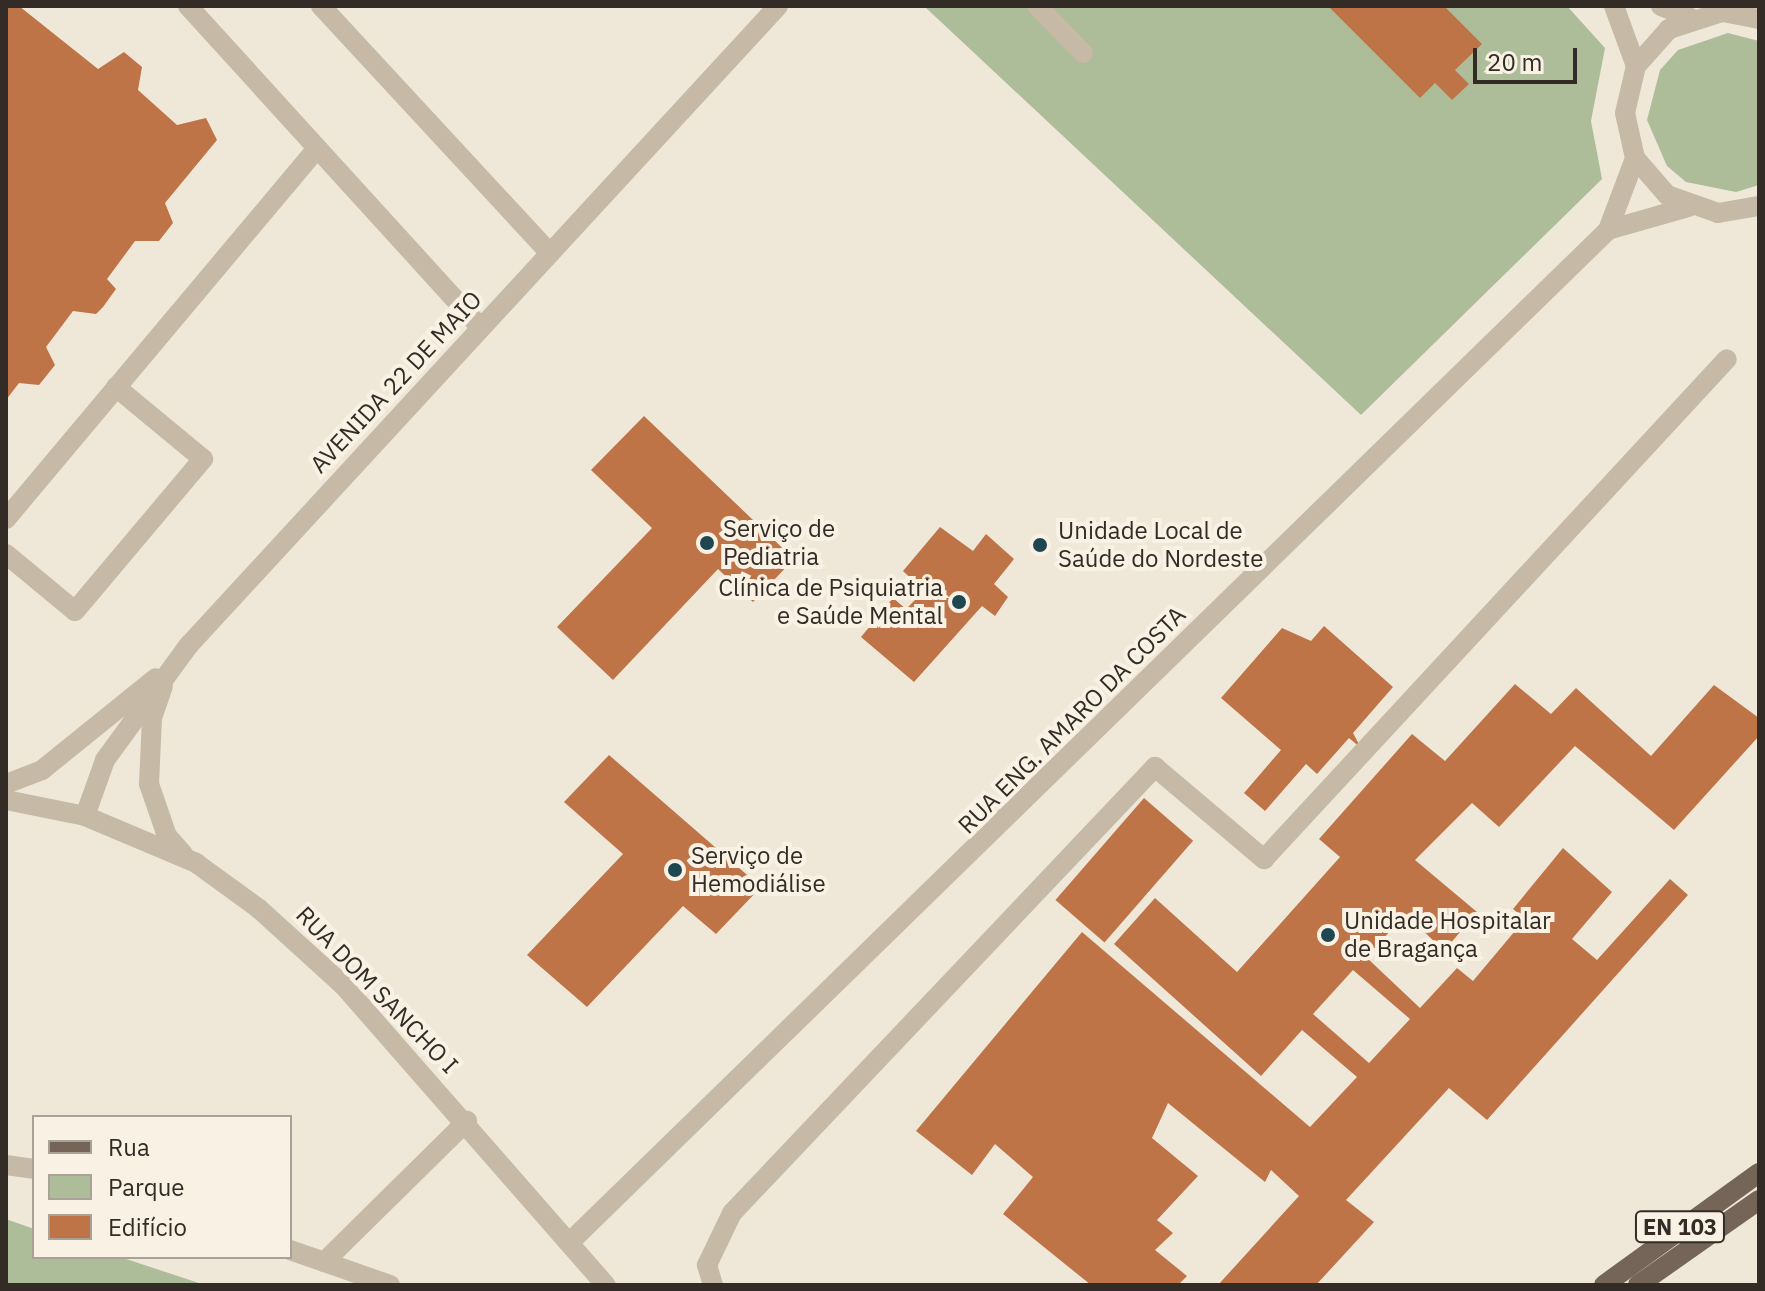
<!DOCTYPE html>
<meta charset="utf-8">
<style>
body{margin:0}
#map{position:relative;width:1765px;height:1291px;overflow:hidden;background:#efe8d9;font-family:"IBM Plex Sans",sans-serif}
div>[style]{position:absolute}
.green>*{inset:0;background:#adbd9a}
.building>*{inset:0;background:#bf7447;transform-origin:0 0}
.service>*{height:20px;margin:-10px;padding:0 10px;transform-origin:10px;border-radius:10px;background:#c6b9a6}
.minor>*{height:20px;margin:-10px;padding:0 10px;transform-origin:10px;border-radius:10px;background:#c6b9a6}
.tertiary>*{height:20px;margin:-10px;padding:0 10px;transform-origin:10px;border-radius:10px;background:#c6b9a6}
.primary>*{height:20px;margin:-10px;padding:0 10px;transform-origin:10px;border-radius:10px;background:#746558}
.dots>*{width:22px;height:22px;translate:-50% -50%;box-sizing:border-box;border:4px solid #f8f1e4;border-radius:50%}
span{translate:-50% -50%;white-space:nowrap;text-align:center;line-height:1.15;-webkit-text-stroke:8px #f8f1e4;paint-order:stroke}
.shield-label span{padding:2px 6px;background:#f8f1e4;border:2px solid;border-radius:6px;-webkit-text-stroke-width:0}
.shield-label{font-size:22px;color:#332c26;font-weight:700}
.street-label{font-size:24px;color:#332c26}
.poi-label{font-size:24px;color:#332c26}
.left{translate:0 -50%;text-align:left}
.right{translate:-100% -50%;text-align:right}
.frame{position:absolute;inset:0;border:8px solid #332c26;pointer-events:none}
.legend{position:absolute;left:32px;top:1115px;width:260px;height:144px;box-sizing:border-box;background:#f8f1e4;border:2px solid #a9a298;margin:0;padding:10px 14px;list-style:none;font-size:24px;color:#332c26}
.legend li{display:flex;align-items:center;gap:16px;height:40px}
.legend b{width:40px;border:2px solid #a9a298}
.scale{position:absolute;left:1473px;top:48px;width:104px;height:36px;box-sizing:border-box;border:4px solid #332c26;border-top:0;padding-left:10px;font-size:24px;line-height:28px;white-space:nowrap;color:#332c26;-webkit-text-stroke:6px #f8f1e4;paint-order:stroke}
</style>
<div id="map">
<div class="green">
<div style="clip-path:polygon(924px 6px,1567px 6px,1605px 48px,1591px 121px,1602px 179px,1361px 415px)"></div>
<div style="clip-path:polygon(1728px 33px,1759px 41px,1759px 185px,1736px 192px,1686px 182px,1667px 166px,1647px 120px,1660px 70px,1678px 50px)"></div>
<div style="clip-path:polygon(6px 1219px,34px 1229px,34px 1257px,120px 1257px,205px 1285px,6px 1285px)"></div>
</div>
<div class="building">
<div style="clip-path:polygon(6px 6px,19px 6px,98px 69px,124px 52px,142px 67px,138px 90px,177px 125px,206px 118px,217px 140px,165px 203px,173px 223px,159px 241px,135px 241px,107px 279px,116px 289px,103px 307px,96px 314px,73px 311px,46px 347px,55px 365px,39px 385px,19px 383px,6px 400px)"></div>
<div style="clip-path:polygon(1328px 6px,1444px 6px,1482px 44px,1455px 70px,1469px 84px,1452px 100px,1435px 83px,1420px 98px)"></div>
<div style="clip-path:polygon(644px 416px,794px 559px,753px 602px,718px 569px,613px 680px,557px 627px,652px 528px,591px 470px)"></div>
<div style="clip-path:polygon(940px 527px,973px 551px,986px 534px,1014px 559px,994px 584px,1008px 597px,995px 616px,982px 606px,914px 682px,861px 637px,893px 598px,906px 609px,924px 591px,903px 571px)"></div>
<div style="clip-path:polygon(1324px 626px,1393px 687px,1353px 733px,1361px 748px,1349px 738px,1317px 774px,1306px 764px,1265px 811px,1244px 793px,1281px 750px,1221px 698px,1282px 628px,1311px 641px)"></div>
<div style="clip-path:polygon(evenodd,1515px 684px,1551px 714px,1576px 688px,1651px 756px,1714px 685px,1759px 718px,1759px 736px,1674px 830px,1575px 746px,1499px 827px,1472px 803px,1415px 860px,1477px 912px,1444px 951px,1406px 914px,1366px 957px,1420px 1008px,1457px 968px,1473px 981px,1525px 919px,1513px 909px,1563px 848px,1612px 892px,1572px 939px,1597px 960px,1670px 879px,1688px 895px,1487px 1120px,1449px 1088px,1346px 1200px,1374px 1222px,1316px 1285px,1218px 1285px,1299px 1196px,1271px 1170px,1265px 1182px,1168px 1103px,1152px 1138px,1198px 1176px,1157px 1220px,1173px 1233px,1155px 1250px,1187px 1276px,1178px 1285px,1091px 1285px,1003px 1214px,1033px 1177px,995px 1144px,972px 1175px,916px 1131px,1082px 932px,1310px 1127px,1357px 1077px,1302px 1030px,1261px 1076px,1114px 944px,1155px 898px,1237px 972px,1340px 857px,1319px 839px,1412px 734px,1445px 761px,1515px 684px,1353px 970px,1410px 1019px,1369px 1063px,1313px 1014px,1353px 970px)"></div>
<div style="clip-path:polygon(609px 755px,761px 887px,716px 934px,683px 906px,587px 1007px,527px 955px,623px 854px,564px 802px)"></div>
<div style="left:1144px;top:798px;width:65px;height:135px;rotate:41deg"></div>
</div>
<div class="service">
<div style="left:188px;top:6px;width:435px;rotate:47.7deg"></div>
<div style="left:1037px;top:6px;width:66px;rotate:45.6deg"></div>
<div style="left:6px;top:519px;width:484px;rotate:-50deg"></div>
<div style="left:6px;top:554px;width:89px;rotate:39.6deg"></div>
<div style="left:75px;top:611px;width:199px;rotate:-49.9deg"></div>
<div style="left:203px;top:459px;width:113px;rotate:-140.4deg"></div>
<div style="left:6px;top:1165px;width:28px;rotate:8deg"></div>
<div style="left:290px;top:1250px;width:106px;rotate:19.3deg"></div>
<div style="left:324px;top:1262px;width:201px;rotate:-44.6deg"></div>
<div style="left:713px;top:1285px;width:21px;rotate:-107deg"></div>
<div style="left:707px;top:1265px;width:58px;rotate:-64.3deg"></div>
<div style="left:732px;top:1213px;width:615px;rotate:-46.52deg"></div>
<div style="left:1155px;top:767px;width:143px;rotate:40.2deg"></div>
<div style="left:1264px;top:859px;width:681px;rotate:-47.2deg"></div>
</div>
<div class="minor">
<div style="left:321px;top:6px;width:337px;rotate:47.2deg"></div>
<div style="left:1608px;top:230px;width:84px;rotate:-15.9deg"></div>
<div style="left:163px;top:686px;width:34px;rotate:109deg"></div>
<div style="left:152px;top:718px;width:66px;rotate:92.6deg"></div>
<div style="left:149px;top:784px;width:55px;rotate:70.9deg"></div>
<div style="left:167px;top:836px;width:24px;rotate:48deg"></div>
<div style="left:6px;top:784px;width:39px;rotate:-21deg"></div>
<div style="left:42px;top:770px;width:146px;rotate:-38.9deg"></div>
<div style="left:6px;top:800px;width:81px;rotate:11.4deg"></div>
<div style="left:85px;top:816px;width:121px;rotate:22.9deg"></div>
<div style="left:196px;top:863px;width:77px;rotate:36deg"></div>
<div style="left:258px;top:908px;width:115px;rotate:42.2deg"></div>
<div style="left:343px;top:985px;width:399px;rotate:48.8deg"></div>
<div style="left:85px;top:816px;width:59px;rotate:-70.3deg"></div>
<div style="left:105px;top:760px;width:142px;rotate:-53.9deg"></div>
<div style="left:189px;top:645px;width:869px;rotate:-47.33deg"></div>
<div style="left:569px;top:1243px;width:1451px;rotate:-44.27deg"></div>
<div style="left:1608px;top:230px;width:77px;rotate:-69.4deg"></div>
</div>
<div class="tertiary">
<div style="left:1614px;top:6px;width:64px;rotate:69.9deg"></div>
<div style="left:1661px;top:6px;width:32px;rotate:22deg"></div>
<div style="left:1759px;top:19px;width:38px;rotate:-169deg"></div>
<div style="left:1722px;top:12px;width:56px;rotate:162.2deg"></div>
<div style="left:1669px;top:29px;width:50px;rotate:131.7deg"></div>
<div style="left:1636px;top:66px;width:48px;rotate:103.2deg"></div>
<div style="left:1625px;top:113px;width:46px;rotate:77.5deg"></div>
<div style="left:1635px;top:158px;width:49px;rotate:49.1deg"></div>
<div style="left:1667px;top:195px;width:54px;rotate:19.4deg"></div>
<div style="left:1718px;top:213px;width:42px;rotate:-9.7deg"></div>
</div>
<div class="primary">
<div style="left:1604px;top:1285px;width:191px;rotate:-35.9deg"></div>
<div style="left:1638px;top:1285px;width:148px;rotate:-35.1deg"></div>
</div>
<div class="dots">
<div style="left:707px;top:543px;background:#1e4752"></div>
<div style="left:1040px;top:545px;background:#1e4752"></div>
<div style="left:959px;top:602px;background:#1e4752"></div>
<div style="left:675px;top:870px;background:#1e4752"></div>
<div style="left:1328px;top:935px;background:#1e4752"></div>
</div>
<div class="shield-label">
<span style="left:1680px;top:1227px">EN 103</span>
</div>
<div class="street-label">
<span style="left:396px;top:382px;rotate:-47deg">AVENIDA 22 DE MAIO</span>
<span style="left:1072px;top:720px;rotate:-45deg">RUA ENG. AMARO DA COSTA</span>
<span style="left:377px;top:990px;rotate:46deg">RUA DOM SANCHO I</span>
</div>
<div class="poi-label">
<span class="left" style="left:723px;top:543px">Serviço de<br>Pediatria</span>
<span class="left" style="left:1058px;top:545px">Unidade Local de<br>Saúde do Nordeste</span>
<span class="right" style="left:943px;top:602px">Clínica de Psiquiatria<br>e Saúde Mental</span>
<span class="left" style="left:691px;top:870px">Serviço de<br>Hemodiálise</span>
<span class="left" style="left:1344px;top:935px">Unidade Hospitalar<br>de Bragança</span>
</div>
<div class="frame"></div>
<ul class="legend">
<li><b style="height:10px;background:#746558"></b>Rua</li>
<li><b style="height:22px;background:#adbd9a"></b>Parque</li>
<li><b style="height:22px;background:#bf7447"></b>Edifício</li>
</ul>
<div class="scale">20 m</div>
</div>
